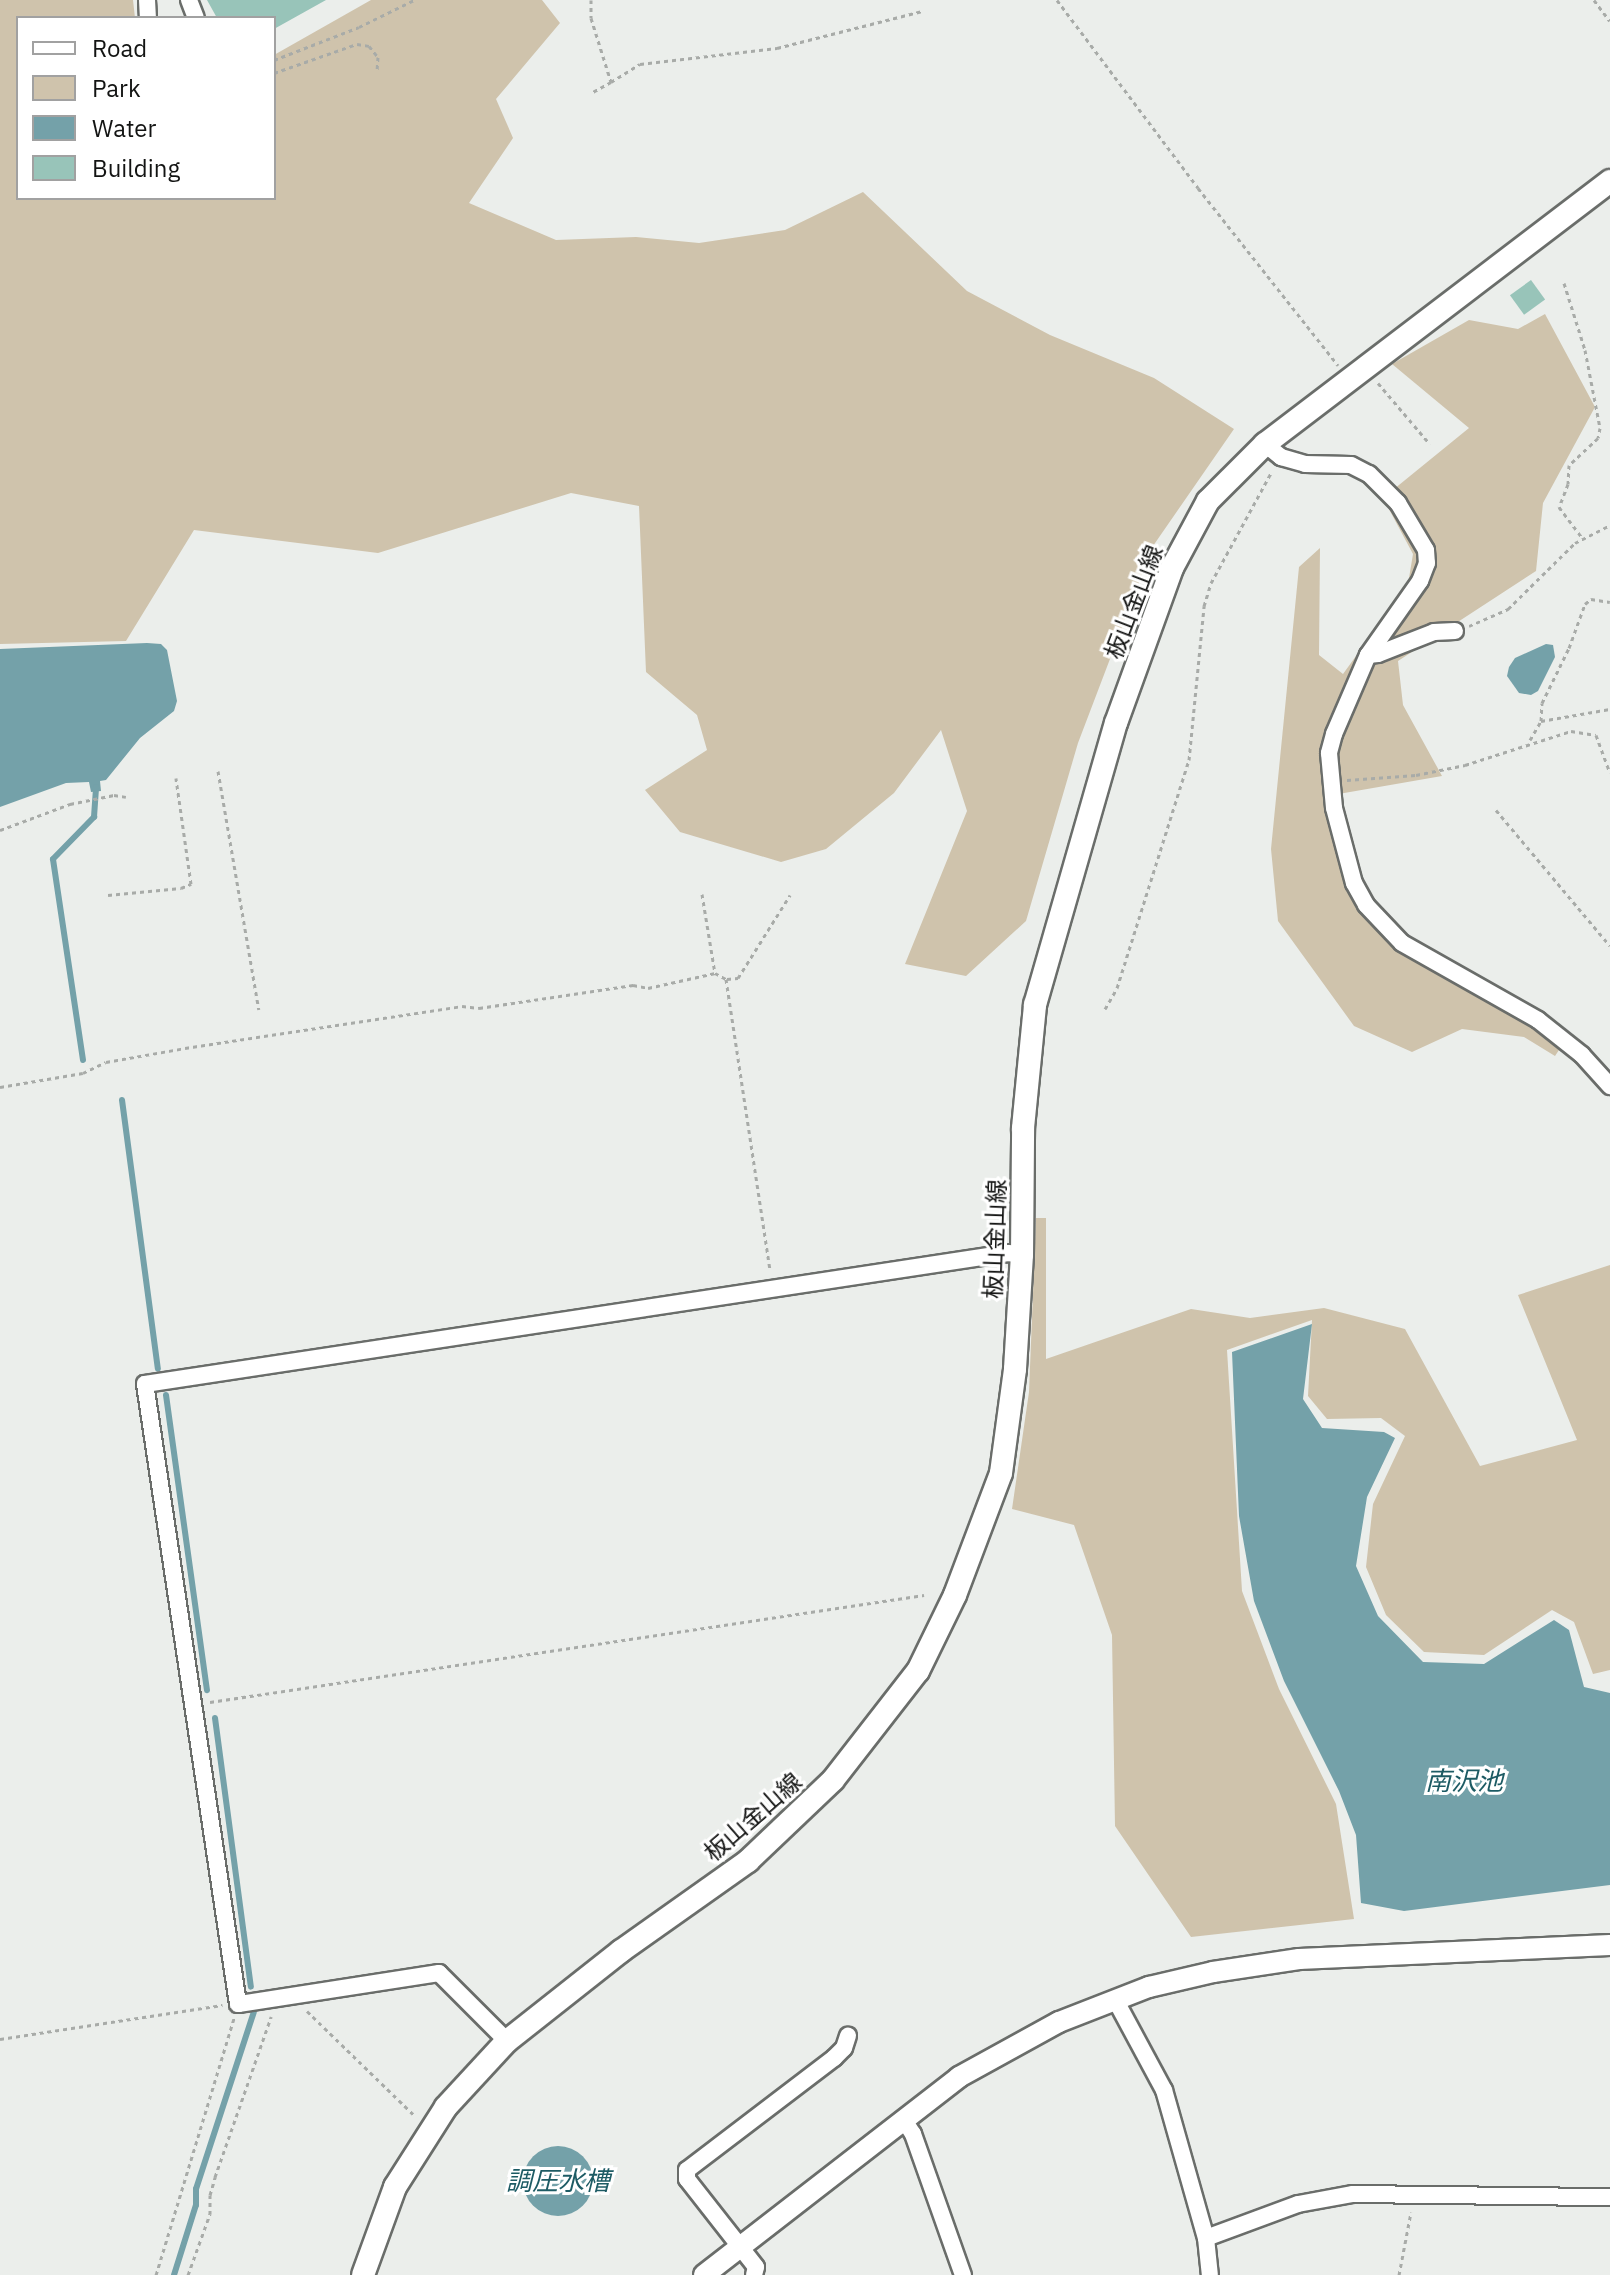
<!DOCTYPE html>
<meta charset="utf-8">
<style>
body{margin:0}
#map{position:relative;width:1610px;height:2275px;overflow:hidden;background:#ebeeeb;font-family:"IBM Plex Sans","Noto Sans JP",sans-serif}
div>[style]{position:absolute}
.green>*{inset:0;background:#cfc3ac}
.water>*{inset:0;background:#74a1a9}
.round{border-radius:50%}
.stream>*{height:6px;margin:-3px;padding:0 3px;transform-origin:3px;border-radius:3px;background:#74a1a9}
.building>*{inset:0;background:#98c4b9;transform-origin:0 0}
.path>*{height:3px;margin-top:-1.5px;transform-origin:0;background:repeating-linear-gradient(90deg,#a8aba8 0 4px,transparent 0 8px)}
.roads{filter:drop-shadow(2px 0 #6a6d6a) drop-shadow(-2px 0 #6a6d6a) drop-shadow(0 2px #6a6d6a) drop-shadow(0 -2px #6a6d6a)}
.minor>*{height:16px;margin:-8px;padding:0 8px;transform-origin:8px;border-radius:8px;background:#fff}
.tertiary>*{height:20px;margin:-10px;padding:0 10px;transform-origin:10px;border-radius:10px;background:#fff}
.secondary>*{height:22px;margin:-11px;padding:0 11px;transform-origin:11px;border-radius:11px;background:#fff}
span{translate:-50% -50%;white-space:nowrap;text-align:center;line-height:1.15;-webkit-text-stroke:6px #fff;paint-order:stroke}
.street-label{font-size:24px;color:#131413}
.water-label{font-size:26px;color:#1d5b64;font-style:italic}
.legend{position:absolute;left:16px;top:16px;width:260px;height:184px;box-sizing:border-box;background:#fff;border:2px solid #a1a1a1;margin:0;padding:10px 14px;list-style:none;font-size:24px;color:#131413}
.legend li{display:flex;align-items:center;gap:16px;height:40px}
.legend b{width:40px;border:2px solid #a1a1a1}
</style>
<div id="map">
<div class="green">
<div style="clip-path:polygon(0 0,133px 0,135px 18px,18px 18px,18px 198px,274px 198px,274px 55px,371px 0,542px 0,560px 23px,496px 99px,513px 138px,469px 203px,556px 240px,636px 237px,699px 243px,785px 230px,863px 192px,967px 291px,1050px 335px,1154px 378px,1234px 429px,1153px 546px,1078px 743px,1026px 921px,966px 976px,905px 964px,967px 811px,941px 730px,894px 793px,826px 849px,781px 862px,680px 832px,645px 790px,707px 750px,697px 715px,646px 672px,639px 506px,571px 493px,378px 553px,194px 530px,126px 641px,0 644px)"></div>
<div style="clip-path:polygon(1545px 314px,1595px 407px,1543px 503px,1536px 571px,1398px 661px,1403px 705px,1442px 776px,1327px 796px,1334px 841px,1356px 900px,1378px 930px,1409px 955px,1524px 1018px,1561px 1047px,1555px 1056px,1524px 1037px,1462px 1029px,1412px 1052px,1354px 1026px,1278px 921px,1271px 849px,1299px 567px,1320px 548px,1319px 655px,1343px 674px,1408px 584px,1413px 554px,1383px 498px,1469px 428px,1392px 364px,1469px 320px,1518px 329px)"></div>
<div style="clip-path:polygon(1036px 1218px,1046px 1218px,1046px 1359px,1191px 1309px,1250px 1318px,1324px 1308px,1405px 1329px,1480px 1466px,1577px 1440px,1518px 1295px,1610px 1265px,1610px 1670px,1593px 1674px,1574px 1622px,1552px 1610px,1484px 1655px,1424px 1652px,1386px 1615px,1366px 1567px,1373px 1504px,1405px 1436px,1381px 1418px,1327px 1419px,1308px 1396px,1312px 1320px,1227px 1350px,1242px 1591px,1279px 1689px,1336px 1804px,1354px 1919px,1191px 1937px,1115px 1826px,1112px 1635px,1074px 1525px,1012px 1509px,1029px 1392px)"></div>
</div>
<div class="water">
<div style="clip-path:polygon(147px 643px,161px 644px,167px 650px,177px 701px,174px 711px,140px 738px,106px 780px,100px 781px,101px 791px,91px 792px,89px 782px,66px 783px,0 807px,0 649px)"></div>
<div style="clip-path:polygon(1546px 644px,1553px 645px,1555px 657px,1538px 691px,1531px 695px,1519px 693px,1507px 676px,1509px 667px,1515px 658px)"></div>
<div style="clip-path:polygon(1312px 1324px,1303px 1399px,1322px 1428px,1384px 1432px,1395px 1438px,1367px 1497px,1356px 1566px,1378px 1616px,1423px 1662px,1484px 1664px,1554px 1620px,1569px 1630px,1584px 1687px,1610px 1693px,1610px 1885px,1404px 1911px,1361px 1903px,1356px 1835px,1339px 1791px,1284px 1681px,1254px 1601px,1239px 1516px,1232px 1352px)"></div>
<div class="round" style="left:523px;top:2146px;width:70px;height:70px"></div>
</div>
<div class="stream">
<div style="left:83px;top:1060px;width:203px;rotate:-98.5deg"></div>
<div style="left:53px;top:859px;width:59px;rotate:-45.7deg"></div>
<div style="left:94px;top:817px;width:30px;rotate:-86deg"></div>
<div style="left:122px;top:1100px;width:271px;rotate:82.4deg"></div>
<div style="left:166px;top:1395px;width:298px;rotate:82.1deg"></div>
<div style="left:215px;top:1718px;width:271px;rotate:82.4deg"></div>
<div style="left:174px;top:2275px;width:73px;rotate:-72.6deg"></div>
<div style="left:196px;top:2205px;width:16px;rotate:-90deg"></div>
<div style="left:196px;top:2189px;width:186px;rotate:-71.9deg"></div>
</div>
<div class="building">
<div style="clip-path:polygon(207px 0,326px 0,274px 29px,274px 18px,217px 18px)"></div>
<div style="left:1531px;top:280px;width:24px;height:26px;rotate:54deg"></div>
</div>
<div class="path">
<div style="left:591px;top:0;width:18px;rotate:90deg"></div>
<div style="left:591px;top:18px;width:67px;rotate:72.6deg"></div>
<div style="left:611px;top:82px;width:21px;rotate:151deg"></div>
<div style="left:1057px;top:0;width:235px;rotate:53.1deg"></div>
<div style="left:1198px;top:188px;width:226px;rotate:51.7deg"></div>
<div style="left:1594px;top:0;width:26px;rotate:53deg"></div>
<div style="left:274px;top:60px;width:91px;rotate:-21.2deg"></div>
<div style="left:359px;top:27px;width:61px;rotate:-26.1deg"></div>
<div style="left:274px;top:73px;width:88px;rotate:-19.3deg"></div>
<div style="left:357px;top:44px;width:12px;rotate:9deg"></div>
<div style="left:369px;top:46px;width:14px;rotate:51deg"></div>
<div style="left:378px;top:57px;width:13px;rotate:94deg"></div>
<div style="left:611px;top:82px;width:34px;rotate:-32deg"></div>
<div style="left:640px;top:64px;width:138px;rotate:-6.7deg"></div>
<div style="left:777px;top:48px;width:150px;rotate:-14.3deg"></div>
<div style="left:1564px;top:283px;width:70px;rotate:72.6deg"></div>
<div style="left:1585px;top:350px;width:79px;rotate:79.1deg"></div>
<div style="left:1600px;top:428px;width:10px;rotate:101deg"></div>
<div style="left:1598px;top:438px;width:40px;rotate:137deg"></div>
<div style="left:1569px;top:465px;width:19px;rotate:93deg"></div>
<div style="left:1568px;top:484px;width:25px;rotate:111deg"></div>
<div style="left:1559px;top:507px;width:39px;rotate:53deg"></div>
<div style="left:1378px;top:383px;width:80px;rotate:49.6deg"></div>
<div style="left:1469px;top:626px;width:43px;rotate:-23.6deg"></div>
<div style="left:1508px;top:609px;width:94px;rotate:-44.6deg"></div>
<div style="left:1575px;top:543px;width:39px;rotate:-27deg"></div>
<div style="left:1541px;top:721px;width:18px;rotate:-87deg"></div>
<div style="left:1542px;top:703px;width:61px;rotate:-63.9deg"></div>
<div style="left:1569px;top:648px;width:47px;rotate:-70deg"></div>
<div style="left:1585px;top:604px;width:8px;rotate:-40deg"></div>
<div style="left:1591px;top:599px;width:19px;rotate:9deg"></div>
<div style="left:1530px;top:740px;width:22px;rotate:-60deg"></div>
<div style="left:1541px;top:721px;width:70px;rotate:-9.9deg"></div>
<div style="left:218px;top:771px;width:242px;rotate:80.3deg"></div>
<div style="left:1347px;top:780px;width:69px;rotate:-4.1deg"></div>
<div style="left:1416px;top:775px;width:50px;rotate:-11.5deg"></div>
<div style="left:1465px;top:765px;width:111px;rotate:-17.8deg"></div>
<div style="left:1571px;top:731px;width:25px;rotate:9deg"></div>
<div style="left:1596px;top:735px;width:40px;rotate:69.8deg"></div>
<div style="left:1496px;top:810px;width:177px;rotate:50deg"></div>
<div style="left:0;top:830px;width:75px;rotate:-20.4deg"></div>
<div style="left:70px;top:804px;width:45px;rotate:-11.6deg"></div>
<div style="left:114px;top:795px;width:12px;rotate:9deg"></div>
<div style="left:702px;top:894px;width:80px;rotate:80.7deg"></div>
<div style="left:108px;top:895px;width:73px;rotate:-5.5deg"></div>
<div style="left:181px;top:888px;width:11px;rotate:-22deg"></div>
<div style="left:191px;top:884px;width:107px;rotate:-98.1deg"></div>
<div style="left:727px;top:979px;width:11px;rotate:-5deg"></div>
<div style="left:738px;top:978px;width:98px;rotate:-57.9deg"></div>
<div style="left:1105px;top:1009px;width:24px;rotate:-60deg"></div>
<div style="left:1117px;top:988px;width:239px;rotate:-72.5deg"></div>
<div style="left:1189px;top:760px;width:155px;rotate:-84.4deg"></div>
<div style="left:1204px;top:606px;width:24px;rotate:-73deg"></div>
<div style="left:1211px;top:583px;width:125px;rotate:-61.4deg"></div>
<div style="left:0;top:1087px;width:84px;rotate:-9.6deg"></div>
<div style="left:83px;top:1073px;width:25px;rotate:-26deg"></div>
<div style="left:106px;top:1062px;width:80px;rotate:-10deg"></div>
<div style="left:185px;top:1048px;width:280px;rotate:-8.6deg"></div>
<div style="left:462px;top:1006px;width:17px;rotate:7deg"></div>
<div style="left:479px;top:1008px;width:156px;rotate:-8.5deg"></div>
<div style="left:633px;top:985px;width:15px;rotate:11deg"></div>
<div style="left:648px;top:988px;width:69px;rotate:-12.6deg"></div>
<div style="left:715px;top:973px;width:13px;rotate:29deg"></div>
<div style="left:726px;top:979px;width:295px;rotate:81.4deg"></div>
<div style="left:210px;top:1702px;width:722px;rotate:-8.52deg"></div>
<div style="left:307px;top:2011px;width:148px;rotate:44.2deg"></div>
<div style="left:0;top:2039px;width:225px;rotate:-8.7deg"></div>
<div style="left:156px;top:2275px;width:269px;rotate:-73.1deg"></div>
<div style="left:188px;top:2275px;width:65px;rotate:-70.2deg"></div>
<div style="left:210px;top:2214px;width:19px;rotate:-90deg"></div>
<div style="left:210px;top:2195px;width:19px;rotate:-74deg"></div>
<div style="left:215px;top:2177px;width:170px;rotate:-70.7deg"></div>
<div style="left:1399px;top:2275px;width:64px;rotate:-79.2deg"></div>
</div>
<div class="roads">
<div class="minor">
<div style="left:147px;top:0;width:18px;rotate:87deg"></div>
<div style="left:189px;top:0;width:19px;rotate:69deg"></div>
<div style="left:1265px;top:444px;width:21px;rotate:39deg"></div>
<div style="left:1281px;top:457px;width:25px;rotate:16deg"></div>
<div style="left:1305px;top:464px;width:46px;rotate:1.2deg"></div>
<div style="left:1351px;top:465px;width:20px;rotate:27deg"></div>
<div style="left:1369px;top:474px;width:41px;rotate:45deg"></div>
<div style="left:1398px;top:503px;width:55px;rotate:59.2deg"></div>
<div style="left:1426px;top:550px;width:13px;rotate:86deg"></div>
<div style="left:1427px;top:563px;width:19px;rotate:111deg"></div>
<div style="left:1420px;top:581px;width:90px;rotate:125.1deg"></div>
<div style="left:1368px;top:655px;width:86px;rotate:113.3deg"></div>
<div style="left:1334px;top:734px;width:20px;rotate:105deg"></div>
<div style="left:1329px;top:753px;width:55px;rotate:84.8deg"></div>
<div style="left:1334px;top:808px;width:78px;rotate:75.1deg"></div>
<div style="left:1354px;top:883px;width:25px;rotate:61deg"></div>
<div style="left:1366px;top:905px;width:52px;rotate:46.5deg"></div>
<div style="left:1402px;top:943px;width:156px;rotate:29.5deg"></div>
<div style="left:1538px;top:1020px;width:56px;rotate:38.5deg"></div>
<div style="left:1582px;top:1055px;width:42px;rotate:47.9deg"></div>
<div style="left:1368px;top:655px;width:10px;rotate:-6deg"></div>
<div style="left:1378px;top:654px;width:60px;rotate:-21.4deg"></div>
<div style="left:1434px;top:632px;width:21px;rotate:-3deg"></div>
<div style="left:1116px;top:2001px;width:101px;rotate:61.7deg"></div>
<div style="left:1164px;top:2090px;width:154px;rotate:74.2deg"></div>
<div style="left:1206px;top:2238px;width:37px;rotate:84deg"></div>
<div style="left:507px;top:2041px;width:96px;rotate:-135deg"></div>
<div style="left:439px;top:1973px;width:203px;rotate:171.2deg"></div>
<div style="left:238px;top:2004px;width:627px;rotate:-98.53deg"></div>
<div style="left:145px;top:1384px;width:873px;rotate:-8.63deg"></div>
<div style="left:1008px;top:1253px;width:14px;rotate:8deg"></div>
<div style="left:903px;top:2119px;width:18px;rotate:56deg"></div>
<div style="left:913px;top:2134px;width:150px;rotate:70.5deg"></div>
<div style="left:1206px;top:2238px;width:98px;rotate:-20.3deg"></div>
<div style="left:1298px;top:2204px;width:56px;rotate:-10.3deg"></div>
<div style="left:1353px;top:2194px;width:257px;rotate:0.7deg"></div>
<div style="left:754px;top:2275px;width:8px;rotate:-76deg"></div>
<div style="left:756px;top:2267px;width:112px;rotate:-128.1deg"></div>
<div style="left:687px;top:2179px;width:9px;rotate:-90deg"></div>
<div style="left:687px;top:2170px;width:185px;rotate:-37.3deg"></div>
<div style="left:834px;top:2058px;width:14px;rotate:-45deg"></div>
<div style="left:844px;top:2048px;width:13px;rotate:-72deg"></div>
</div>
<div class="tertiary">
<div style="left:704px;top:2275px;width:323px;rotate:-37.8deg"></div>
<div style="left:959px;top:2077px;width:114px;rotate:-28.8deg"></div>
<div style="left:1059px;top:2022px;width:97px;rotate:-21.3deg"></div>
<div style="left:1149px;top:1987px;width:66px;rotate:-13.2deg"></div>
<div style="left:1213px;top:1972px;width:87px;rotate:-8.6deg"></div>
<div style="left:1299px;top:1959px;width:311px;rotate:-2.6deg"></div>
</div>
<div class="secondary">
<div style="left:363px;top:2275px;width:94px;rotate:-70deg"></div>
<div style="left:395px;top:2187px;width:95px;rotate:-57.5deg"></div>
<div style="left:446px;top:2107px;width:90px;rotate:-47.3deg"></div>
<div style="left:507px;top:2041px;width:145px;rotate:-38.3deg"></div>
<div style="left:621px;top:1951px;width:156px;rotate:-35.3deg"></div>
<div style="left:748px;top:1861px;width:117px;rotate:-43.6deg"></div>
<div style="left:833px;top:1780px;width:138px;rotate:-52.1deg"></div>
<div style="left:918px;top:1671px;width:85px;rotate:-64deg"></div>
<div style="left:955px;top:1595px;width:130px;rotate:-69.3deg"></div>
<div style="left:1001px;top:1473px;width:105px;rotate:-82.3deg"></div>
<div style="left:1015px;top:1369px;width:114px;rotate:-86.5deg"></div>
<div style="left:1022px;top:1255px;width:127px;rotate:-89.5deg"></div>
<div style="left:1023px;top:1128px;width:124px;rotate:-84.4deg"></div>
<div style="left:1035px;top:1005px;width:293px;rotate:-74deg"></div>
<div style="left:1116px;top:723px;width:165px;rotate:-70.1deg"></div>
<div style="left:1172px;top:568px;width:76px;rotate:-61.8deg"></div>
<div style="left:1208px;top:501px;width:81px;rotate:-45deg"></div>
<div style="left:1265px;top:444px;width:434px;rotate:-37.3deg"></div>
</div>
</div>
<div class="street-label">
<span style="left:1134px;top:602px;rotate:-69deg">板山金山線</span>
<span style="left:995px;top:1239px;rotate:-88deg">板山金山線</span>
<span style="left:753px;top:1817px;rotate:-41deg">板山金山線</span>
</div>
<div class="water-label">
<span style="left:1464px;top:1781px">南沢池</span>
<span style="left:558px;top:2181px">調圧水槽</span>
</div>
<ul class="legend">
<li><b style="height:10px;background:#fff"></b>Road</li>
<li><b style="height:22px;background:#cfc3ac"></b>Park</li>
<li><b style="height:22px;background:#74a1a9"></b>Water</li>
<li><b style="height:22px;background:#98c4b9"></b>Building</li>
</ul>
</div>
